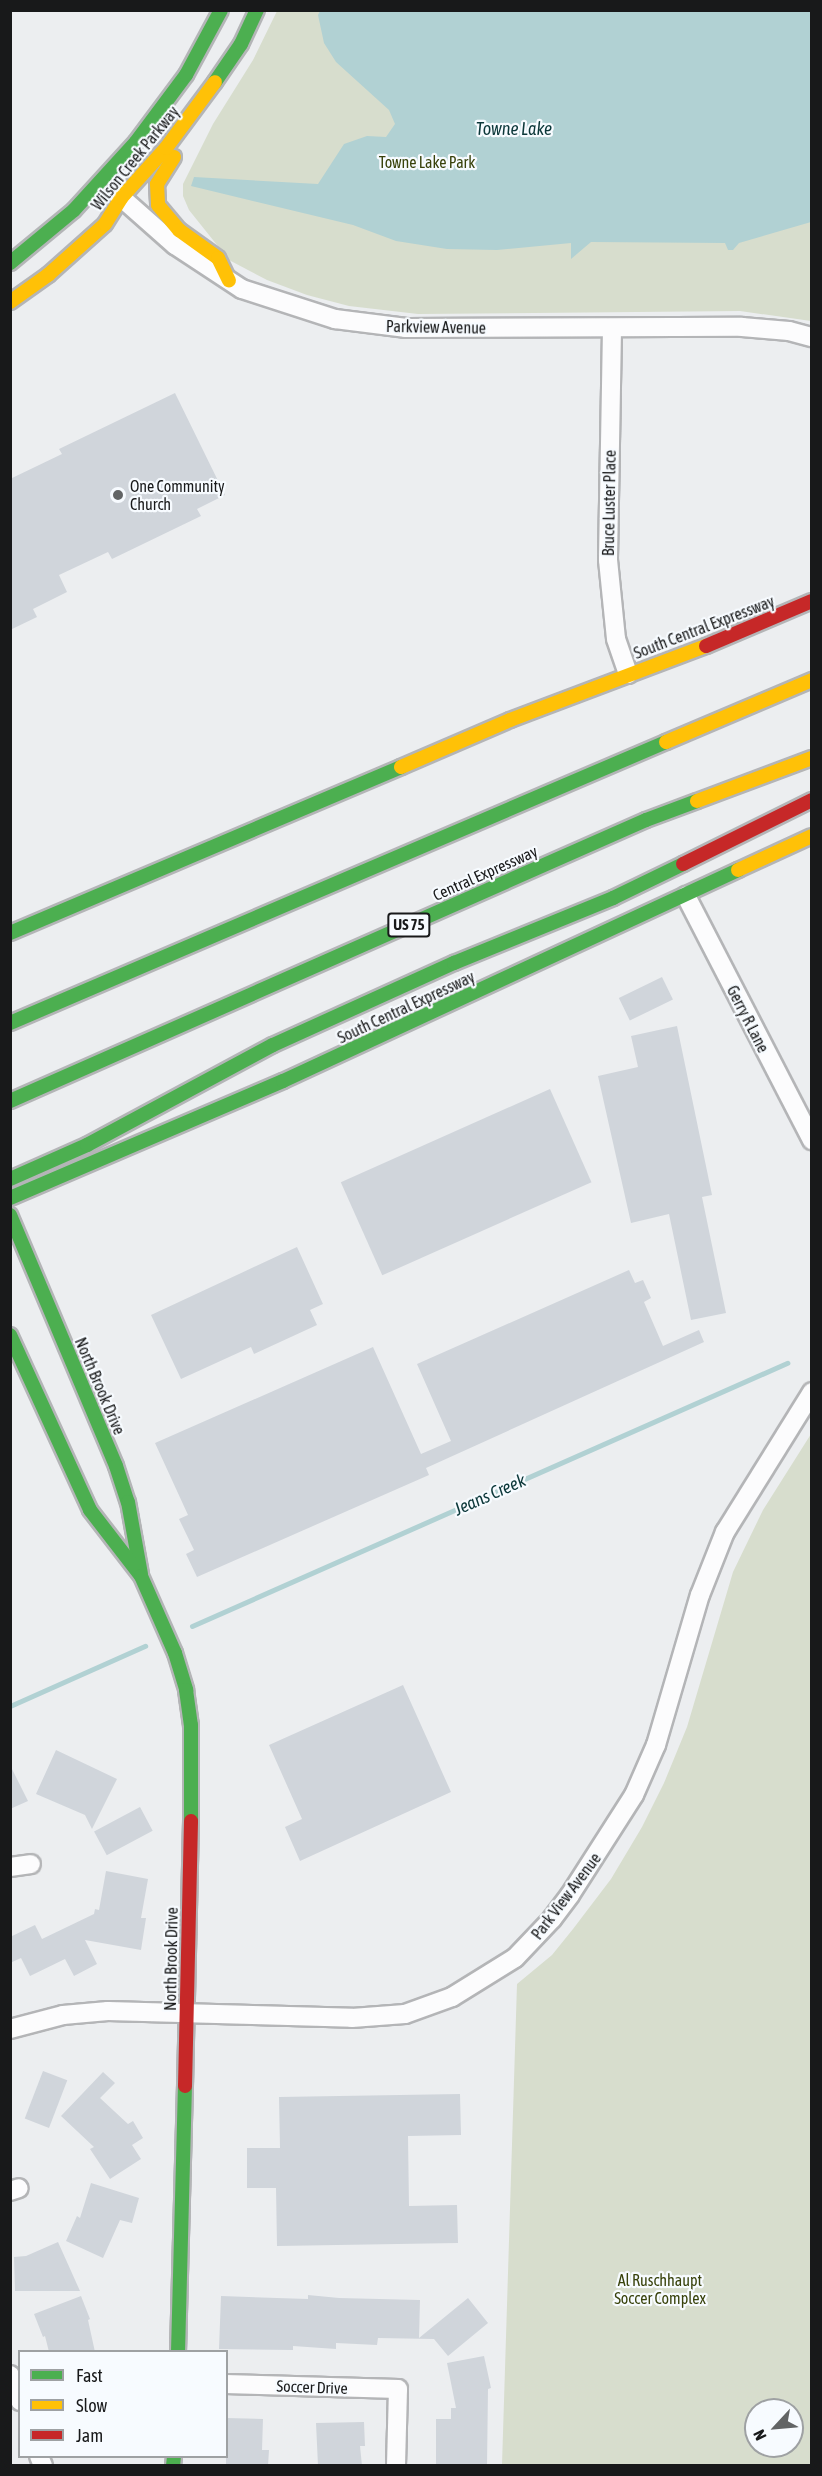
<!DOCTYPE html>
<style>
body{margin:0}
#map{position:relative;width:822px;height:2476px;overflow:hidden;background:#eceef0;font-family:"Asap Condensed",sans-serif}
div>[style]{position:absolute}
.green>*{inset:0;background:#d7ddcd}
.water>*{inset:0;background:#b1d1d3}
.stream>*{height:5px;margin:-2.5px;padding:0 2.5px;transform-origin:2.5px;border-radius:2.5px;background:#b1d1d3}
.building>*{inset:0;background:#d0d5db;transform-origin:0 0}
.roads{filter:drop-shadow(2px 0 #b4b5b7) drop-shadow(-2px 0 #b4b5b7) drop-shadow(0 2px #b4b5b7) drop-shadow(0 -2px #b4b5b7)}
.street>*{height:18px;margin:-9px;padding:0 9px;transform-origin:9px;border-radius:9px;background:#fcfcfd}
.fast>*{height:14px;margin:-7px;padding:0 7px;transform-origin:7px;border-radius:7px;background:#4caf50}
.slow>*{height:14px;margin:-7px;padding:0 7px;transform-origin:7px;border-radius:7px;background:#ffc107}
.jam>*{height:14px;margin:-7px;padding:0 7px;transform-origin:7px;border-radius:7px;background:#c62828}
.dots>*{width:16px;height:16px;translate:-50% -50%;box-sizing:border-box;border:3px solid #f7fbff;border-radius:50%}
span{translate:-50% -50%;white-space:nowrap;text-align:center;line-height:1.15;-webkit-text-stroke:4.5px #f7fbff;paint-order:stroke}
.shield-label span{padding:2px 4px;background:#f7fbff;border:2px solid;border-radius:4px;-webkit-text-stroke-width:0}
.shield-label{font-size:15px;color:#18191a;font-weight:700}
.street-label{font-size:16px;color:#18191a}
.park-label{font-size:16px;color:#38420b}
.poi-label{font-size:16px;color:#18191a}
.left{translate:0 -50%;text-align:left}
.water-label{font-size:18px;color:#0b3739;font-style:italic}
.frame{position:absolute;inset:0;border:12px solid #18191a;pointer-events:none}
.legend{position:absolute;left:18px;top:2350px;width:210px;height:108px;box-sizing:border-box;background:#f7fbff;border:2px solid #9ea1a3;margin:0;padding:8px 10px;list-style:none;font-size:18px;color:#18191a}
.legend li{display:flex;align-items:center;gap:12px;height:30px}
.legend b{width:30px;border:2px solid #9ea1a3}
.north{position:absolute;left:744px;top:2398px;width:60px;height:60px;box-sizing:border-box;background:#f7fbff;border:2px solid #9ea1a3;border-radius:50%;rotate:244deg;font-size:16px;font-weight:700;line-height:24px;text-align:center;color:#18191a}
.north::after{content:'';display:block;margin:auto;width:21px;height:27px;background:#626465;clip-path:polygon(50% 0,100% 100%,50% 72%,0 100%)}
</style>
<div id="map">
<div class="green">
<div style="clip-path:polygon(277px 11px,811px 11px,811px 321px,740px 311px,418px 314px,349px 306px,307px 295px,267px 280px,229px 260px,189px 210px,183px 196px,183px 184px,213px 124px,253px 60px)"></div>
<div style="clip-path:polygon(evenodd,811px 1434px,811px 2465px,502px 2465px,517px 1984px,552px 1955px,573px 1929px,611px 1879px,642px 1827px,664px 1783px,687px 1727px,733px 1572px,763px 1510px,811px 1434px,756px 2410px,792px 2410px,792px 2446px,756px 2446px,756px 2410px)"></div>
</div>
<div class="water">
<div style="clip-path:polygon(320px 11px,811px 11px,811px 222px,739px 243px,733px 250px,728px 250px,725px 243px,591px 242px,571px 259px,571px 243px,497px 250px,447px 249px,396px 241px,353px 225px,191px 186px,194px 177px,318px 184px,344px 144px,367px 136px,386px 137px,395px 124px,389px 110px,336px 62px,324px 43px,318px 15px)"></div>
</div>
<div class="stream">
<div style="left:192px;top:1626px;width:651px;rotate:-23.85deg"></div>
<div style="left:10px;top:1706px;width:148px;rotate:-24deg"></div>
</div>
<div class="building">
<div style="clip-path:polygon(175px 393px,225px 495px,197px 509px,201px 516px,112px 559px,108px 552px,59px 575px,67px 592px,33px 609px,37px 617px,10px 630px,10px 479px,62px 454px,59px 449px)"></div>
<div style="left:662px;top:977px;width:25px;height:48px;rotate:64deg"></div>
<div style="clip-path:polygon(677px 1026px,712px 1195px,702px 1197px,726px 1313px,691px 1320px,669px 1214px,631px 1223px,598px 1076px,638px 1067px,631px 1036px)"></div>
<div style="left:550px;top:1089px;width:102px;height:229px;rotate:66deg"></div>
<div style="clip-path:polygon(297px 1247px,323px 1304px,310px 1310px,317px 1325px,254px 1354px,251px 1347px,181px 1379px,151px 1315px)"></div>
<div style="clip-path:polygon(629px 1270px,635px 1283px,643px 1280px,651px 1298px,644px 1302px,663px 1346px,699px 1330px,704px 1342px,426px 1468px,429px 1475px,197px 1577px,186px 1554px,194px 1550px,179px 1519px,188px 1515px,155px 1443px,373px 1347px,421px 1454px,451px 1441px,417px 1364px)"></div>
<div style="clip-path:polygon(403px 1685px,451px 1792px,300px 1861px,285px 1827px,302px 1819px,269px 1745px)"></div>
<div style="clip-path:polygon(56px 1750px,117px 1779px,92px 1829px,85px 1815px,36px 1794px)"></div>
<div style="clip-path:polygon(10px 1765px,28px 1801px,10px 1809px)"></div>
<div style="left:140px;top:1807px;width:27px;height:52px;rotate:62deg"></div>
<div style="clip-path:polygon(106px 1871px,148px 1879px,141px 1918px,146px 1918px,141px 1950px,85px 1940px,97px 1964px,74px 1976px,65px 1959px,30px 1976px,21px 1958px,10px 1963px,10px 1937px,35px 1925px,42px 1939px,94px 1914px,95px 1909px,99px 1910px)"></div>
<div style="left:43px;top:2071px;width:26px;height:51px;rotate:21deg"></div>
<div style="clip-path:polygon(103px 2072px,115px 2083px,100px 2098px,128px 2124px,133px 2121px,143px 2138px,132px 2145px,141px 2159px,110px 2179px,90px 2149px,94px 2147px,61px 2116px)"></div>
<div style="clip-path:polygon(460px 2094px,461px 2135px,408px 2136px,409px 2206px,457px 2205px,458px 2243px,277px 2246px,276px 2188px,247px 2188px,247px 2148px,280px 2148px,279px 2097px)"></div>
<div style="clip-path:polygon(91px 2183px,139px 2198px,132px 2223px,120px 2220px,103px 2258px,66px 2241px,77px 2216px,80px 2218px)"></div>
<div style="clip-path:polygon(58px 2242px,80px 2291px,15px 2291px,14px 2257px,26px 2256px)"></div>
<div style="clip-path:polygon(308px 2295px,339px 2298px,420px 2300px,419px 2338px,468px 2298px,488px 2323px,448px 2356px,434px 2339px,378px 2338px,377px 2345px,336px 2343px,336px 2349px,293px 2346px,293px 2350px,219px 2349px,221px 2296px,308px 2299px)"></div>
<div style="clip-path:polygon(81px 2296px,90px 2319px,88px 2320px,95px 2352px,49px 2352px,45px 2336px,43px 2337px,34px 2314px)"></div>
<div style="clip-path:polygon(484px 2356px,491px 2388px,488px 2389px,487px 2466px,436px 2466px,436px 2419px,451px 2419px,451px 2408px,456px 2408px,447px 2363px)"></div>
<div style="clip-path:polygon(226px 2418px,263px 2419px,262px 2450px,269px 2450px,268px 2466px,226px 2466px)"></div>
<div style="clip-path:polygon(364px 2422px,365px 2446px,360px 2446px,362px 2466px,318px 2466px,316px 2423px)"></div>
</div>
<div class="roads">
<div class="street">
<div style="left:115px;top:192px;width:80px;rotate:41.5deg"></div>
<div style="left:175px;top:245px;width:80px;rotate:33.3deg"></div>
<div style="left:242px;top:289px;width:98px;rotate:17.9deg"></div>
<div style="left:335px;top:319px;width:72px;rotate:7.2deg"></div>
<div style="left:406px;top:328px;width:336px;rotate:-0.2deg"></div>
<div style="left:742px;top:327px;width:47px;rotate:4.9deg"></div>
<div style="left:789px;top:331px;width:24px;rotate:15deg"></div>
<div style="left:612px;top:329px;width:231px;rotate:91deg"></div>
<div style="left:608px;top:560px;width:79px;rotate:84.2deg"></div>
<div style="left:616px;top:639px;width:37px;rotate:71deg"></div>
<div style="left:686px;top:896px;width:275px;rotate:62.7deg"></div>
<div style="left:10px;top:1867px;width:21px;rotate:-8deg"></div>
<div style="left:10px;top:2029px;width:55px;rotate:-14.8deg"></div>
<div style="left:63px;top:2015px;width:45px;rotate:-5.1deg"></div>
<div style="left:108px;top:2011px;width:244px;rotate:1.6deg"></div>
<div style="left:352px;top:2018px;width:53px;rotate:-4.3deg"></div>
<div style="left:405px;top:2014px;width:50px;rotate:-19.9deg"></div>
<div style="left:452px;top:1997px;width:74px;rotate:-31.8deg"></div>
<div style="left:515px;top:1958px;width:54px;rotate:-46.5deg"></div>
<div style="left:552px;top:1919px;width:30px;rotate:-53deg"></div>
<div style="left:570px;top:1895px;width:119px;rotate:-57.4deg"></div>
<div style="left:634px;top:1795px;width:55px;rotate:-66.3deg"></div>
<div style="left:656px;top:1745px;width:156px;rotate:-73.7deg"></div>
<div style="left:700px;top:1595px;width:68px;rotate:-68.4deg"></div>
<div style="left:725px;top:1532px;width:165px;rotate:-58.1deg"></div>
<div style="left:10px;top:2191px;width:9px;rotate:-18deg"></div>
<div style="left:10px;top:2375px;width:28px;rotate:69deg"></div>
<div style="left:226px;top:2384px;width:172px;rotate:1.7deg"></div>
<div style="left:398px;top:2389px;width:77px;rotate:91.5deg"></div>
<div style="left:39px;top:2456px;width:11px;rotate:68deg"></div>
</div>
<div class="fast">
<div style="left:215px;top:82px;width:46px;rotate:-55.6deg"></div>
<div style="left:241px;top:44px;width:38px;rotate:-65deg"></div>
<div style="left:10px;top:263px;width:83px;rotate:-39.6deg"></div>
<div style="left:74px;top:210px;width:92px;rotate:-47.6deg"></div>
<div style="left:136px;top:142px;width:84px;rotate:-53.3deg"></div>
<div style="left:186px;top:75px;width:74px;rotate:-61.7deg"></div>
<div style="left:10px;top:933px;width:425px;rotate:-23deg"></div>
<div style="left:10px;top:1023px;width:714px;rotate:-23.19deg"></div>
<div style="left:10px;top:1101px;width:695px;rotate:-23.84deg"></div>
<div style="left:646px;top:820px;width:54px;rotate:-20.4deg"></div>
<div style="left:10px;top:1179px;width:84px;rotate:-23.8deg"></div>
<div style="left:87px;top:1145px;width:211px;rotate:-28.3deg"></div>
<div style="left:273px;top:1045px;width:199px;rotate:-24.4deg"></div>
<div style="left:454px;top:963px;width:172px;rotate:-22.2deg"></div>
<div style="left:613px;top:898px;width:78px;rotate:-25.9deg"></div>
<div style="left:10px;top:1198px;width:297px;rotate:-23.2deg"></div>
<div style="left:283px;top:1081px;width:502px;rotate:-24.88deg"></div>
<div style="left:10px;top:1215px;width:272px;rotate:67.1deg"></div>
<div style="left:116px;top:1466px;width:38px;rotate:72deg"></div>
<div style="left:128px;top:1502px;width:73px;rotate:79.8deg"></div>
<div style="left:10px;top:1335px;width:192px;rotate:65.4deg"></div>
<div style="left:90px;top:1510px;width:83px;rotate:52.3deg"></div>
<div style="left:141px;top:1576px;width:84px;rotate:66.2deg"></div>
<div style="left:175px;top:1653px;width:39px;rotate:73deg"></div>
<div style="left:186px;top:1690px;width:35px;rotate:82deg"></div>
<div style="left:191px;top:1725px;width:96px;rotate:90deg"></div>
<div style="left:178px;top:2352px;width:266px;rotate:-88.5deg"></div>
<div style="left:173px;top:2466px;width:10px;rotate:-84deg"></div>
</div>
<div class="slow">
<div style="left:174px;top:157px;width:32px;rotate:122deg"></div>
<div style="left:157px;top:184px;width:21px;rotate:87deg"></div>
<div style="left:158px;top:205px;width:33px;rotate:50deg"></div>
<div style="left:179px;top:230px;width:48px;rotate:35.7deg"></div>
<div style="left:218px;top:258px;width:25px;rotate:64deg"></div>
<div style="left:10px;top:302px;width:47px;rotate:-35.4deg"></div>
<div style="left:48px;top:275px;width:76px;rotate:-41.8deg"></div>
<div style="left:105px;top:224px;width:31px;rotate:-58deg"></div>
<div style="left:121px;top:198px;width:67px;rotate:-48deg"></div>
<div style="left:166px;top:148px;width:82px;rotate:-53.4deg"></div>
<div style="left:666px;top:742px;width:159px;rotate:-23deg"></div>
<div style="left:401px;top:767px;width:119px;rotate:-23.3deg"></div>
<div style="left:510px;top:720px;width:210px;rotate:-20.7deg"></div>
<div style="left:697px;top:801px;width:123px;rotate:-20.5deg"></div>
<div style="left:738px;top:870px;width:81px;rotate:-24.7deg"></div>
</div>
<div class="jam">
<div style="left:706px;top:646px;width:115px;rotate:-23deg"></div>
<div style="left:683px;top:864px;width:144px;rotate:-26.4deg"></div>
<div style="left:185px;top:2086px;width:265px;rotate:-88.7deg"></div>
</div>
</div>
<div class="dots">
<div style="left:118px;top:495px;background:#626465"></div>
</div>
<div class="shield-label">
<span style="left:409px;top:925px">US 75</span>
</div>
<div class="street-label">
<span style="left:135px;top:158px;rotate:-51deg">Wilson Creek Parkway</span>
<span style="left:436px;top:327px;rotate:1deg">Parkview Avenue</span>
<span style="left:609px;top:503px;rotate:-89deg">Bruce Luster Place</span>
<span style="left:704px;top:627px;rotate:-21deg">South Central Expressway</span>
<span style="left:485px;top:873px;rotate:-24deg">Central Expressway</span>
<span style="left:406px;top:1007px;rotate:-25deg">South Central Expressway</span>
<span style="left:748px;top:1019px;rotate:63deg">Gerry R Lane</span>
<span style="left:100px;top:1386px;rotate:67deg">North Brook Drive</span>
<span style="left:566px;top:1896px;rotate:-53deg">Park View Avenue</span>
<span style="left:171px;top:1959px;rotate:-89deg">North Brook Drive</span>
<span style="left:312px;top:2387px;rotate:2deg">Soccer Drive</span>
</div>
<div class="park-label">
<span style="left:427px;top:162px">Towne Lake Park</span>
<span style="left:660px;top:2289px">Al Ruschhaupt<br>Soccer Complex</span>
</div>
<div class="poi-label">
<span class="left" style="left:130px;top:495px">One Community<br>Church</span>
</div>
<div class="water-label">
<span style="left:514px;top:129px">Towne Lake</span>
<span style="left:490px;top:1495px;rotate:-24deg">Jeans Creek</span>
</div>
<div class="frame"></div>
<ul class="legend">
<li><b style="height:8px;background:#4caf50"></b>Fast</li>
<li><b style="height:8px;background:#ffc107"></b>Slow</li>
<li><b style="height:8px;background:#c62828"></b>Jam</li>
</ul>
<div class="north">N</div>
</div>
